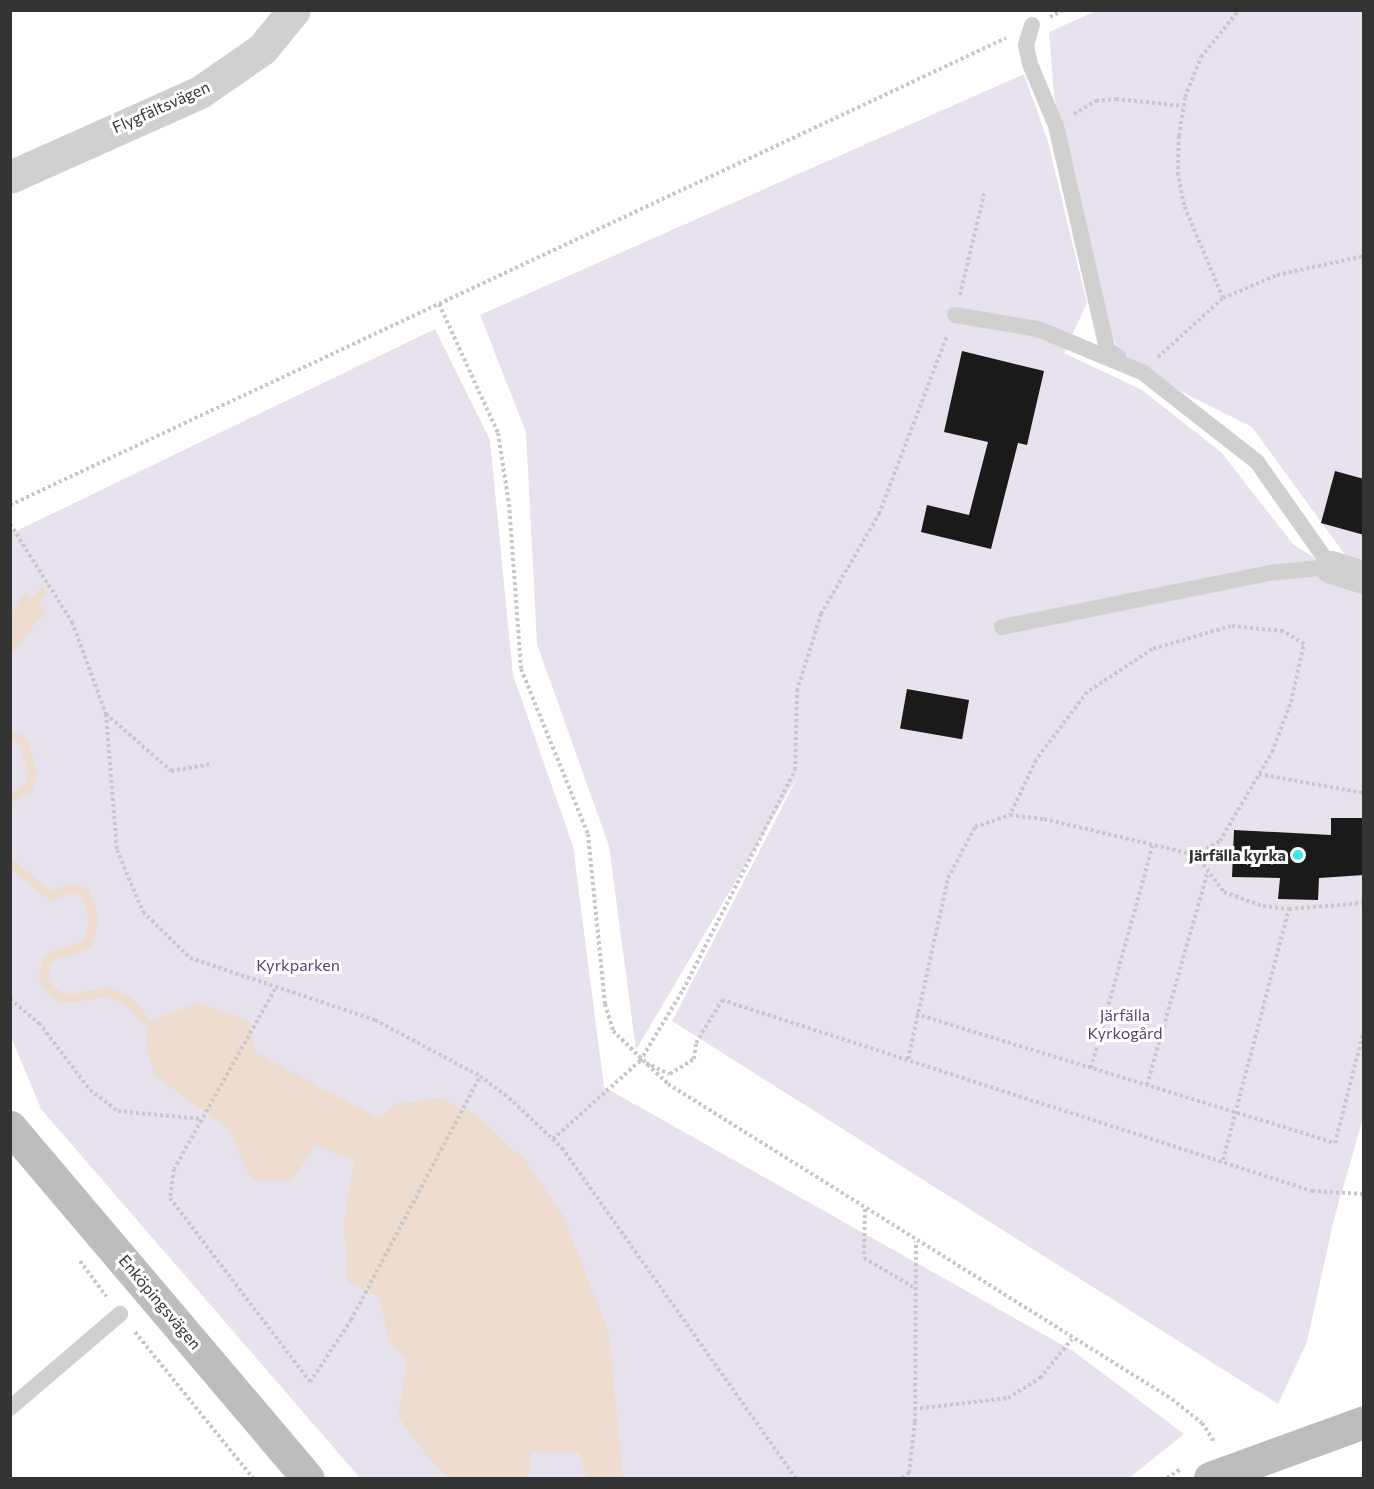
<!DOCTYPE html>
<meta charset="utf-8">
<style>
body{margin:0}
#map{position:relative;width:1374px;height:1489px;overflow:hidden;background:#fff;font-family:Commissioner,sans-serif}
div>[style]{position:absolute}
.green>*{inset:0;background:#e8e2ef}
.water>*{inset:0;background:#eedccf}
.stream>*{height:9px;margin:-4.5px;padding:0 4.5px;transform-origin:4.5px;border-radius:4.5px;background:#eedccf}
.building>*{inset:0;background:#1a1a1a;transform-origin:0 0}
.path>*{height:4px;margin-top:-2px;transform-origin:0;background:repeating-linear-gradient(90deg,#c7c7c7 0 3px,transparent 0 6px)}
.lane>*{height:16px;margin:-8px;padding:0 8px;transform-origin:8px;border-radius:8px;background:#d0d0d0}
.street>*{height:33px;margin:-16.5px;padding:0 16.5px;transform-origin:16.5px;border-radius:16.5px;background:#d0d0d0}
.secondary>*{height:33px;margin:-16.5px;padding:0 16.5px;transform-origin:16.5px;border-radius:16.5px;background:#bdbdbd}
.dots>*{width:16px;height:16px;translate:-50% -50%;box-sizing:border-box;border:3px solid #fff;border-radius:50%}
span{translate:-50% -50%;white-space:nowrap;text-align:center;line-height:1.15;-webkit-text-stroke:6px #fff;paint-order:stroke}
.street-label{font-size:16px;color:#333}
.poi-label{font-size:16px;color:#333;font-weight:700}
.right{translate:-100% -50%;text-align:right}
.park-label{font-size:16px;color:#5a3e70}
.frame{position:absolute;inset:0;border:12px solid #333;pointer-events:none}
</style>
<div id="map">
<div class="green">
<div style="clip-path:polygon(1096px 11px,1363px 11px,1363px 566px,1351px 563px,1252px 427px,1142px 372px,1112px 340px,1054px 96px,1049px 32px)"></div>
<div style="clip-path:polygon(1024px 74px,1048px 142px,1087px 303px,1064px 353px,1142px 390px,1221px 452px,1293px 544px,1363px 590px,1363px 1118px,1334px 1219px,1307px 1342px,1278px 1404px,672px 1021px,799px 774px,636px 1050px,609px 846px,537px 644px,526px 432px,480px 315px)"></div>
<div style="clip-path:polygon(435px 329px,490px 440px,513px 675px,573px 846px,604px 1087px,1073px 1351px,1184px 1434px,1129px 1478px,360px 1478px,41px 1109px,11px 1037px,10px 534px)"></div>
</div>
<div class="water">
<div style="clip-path:polygon(42px 586px,47px 592px,39px 603px,46px 611px,11px 655px,11px 611px,25px 593px,32px 598px)"></div>
<div style="clip-path:polygon(198px 1003px,249px 1021px,256px 1053px,379px 1118px,396px 1104px,440px 1098px,476px 1115px,526px 1161px,563px 1215px,609px 1333px,623px 1478px,587px 1478px,578px 1452px,532px 1452px,528px 1478px,449px 1478px,425px 1454px,398px 1416px,407px 1359px,389px 1342px,379px 1297px,347px 1281px,344px 1222px,354px 1161px,315px 1145px,292px 1181px,252px 1180px,228px 1129px,156px 1077px,147px 1052px,147px 1022px)"></div>
</div>
<div class="stream">
<div style="left:10px;top:734px;width:15px;rotate:28deg"></div>
<div style="left:23px;top:741px;width:33px;rotate:74deg"></div>
<div style="left:32px;top:773px;width:15px;rotate:106deg"></div>
<div style="left:28px;top:787px;width:21px;rotate:149deg"></div>
<div style="left:10px;top:863px;width:51px;rotate:38.7deg"></div>
<div style="left:50px;top:895px;width:24px;rotate:-17deg"></div>
<div style="left:73px;top:888px;width:12px;rotate:20deg"></div>
<div style="left:84px;top:892px;width:14px;rotate:65deg"></div>
<div style="left:90px;top:905px;width:17px;rotate:80deg"></div>
<div style="left:93px;top:922px;width:24px;rotate:107deg"></div>
<div style="left:86px;top:945px;width:38px;rotate:163deg"></div>
<div style="left:50px;top:956px;width:9px;rotate:122deg"></div>
<div style="left:45px;top:964px;width:14px;rotate:98deg"></div>
<div style="left:43px;top:978px;width:13px;rotate:58deg"></div>
<div style="left:50px;top:989px;width:11px;rotate:38deg"></div>
<div style="left:59px;top:996px;width:13px;rotate:9deg"></div>
<div style="left:72px;top:998px;width:37px;rotate:-11deg"></div>
<div style="left:108px;top:991px;width:22px;rotate:27deg"></div>
<div style="left:128px;top:1001px;width:28px;rotate:48deg"></div>
</div>
<div class="building">
<div style="clip-path:polygon(962px 351px,1044px 371px,1027px 445px,1018px 443px,991px 549px,921px 532px,927px 505px,969px 515px,988px 442px,944px 432px)"></div>
<div style="clip-path:polygon(1335px 471px,1364px 479px,1364px 535px,1321px 523px)"></div>
<div style="left:907px;top:689px;width:63px;height:40px;rotate:10deg"></div>
<div style="clip-path:polygon(1331px 818px,1364px 818px,1364px 875px,1319px 878px,1318px 900px,1278px 899px,1280px 878px,1232px 877px,1234px 830px,1331px 835px)"></div>
</div>
<div class="path">
<div style="left:1050px;top:17px;width:15px;rotate:-28deg"></div>
<div style="left:1074px;top:114px;width:26px;rotate:-31deg"></div>
<div style="left:1096px;top:101px;width:20px;rotate:-6deg"></div>
<div style="left:1116px;top:99px;width:67px;rotate:6deg"></div>
<div style="left:960px;top:295px;width:104px;rotate:-76.6deg"></div>
<div style="left:1223px;top:298px;width:101px;rotate:-112.8deg"></div>
<div style="left:1184px;top:205px;width:31px;rotate:-101deg"></div>
<div style="left:1178px;top:175px;width:39px;rotate:-89deg"></div>
<div style="left:1179px;top:136px;width:39px;rotate:-81deg"></div>
<div style="left:1185px;top:97px;width:43px;rotate:-68.2deg"></div>
<div style="left:1201px;top:57px;width:60px;rotate:-51deg"></div>
<div style="left:439px;top:304px;width:142px;rotate:65.4deg"></div>
<div style="left:498px;top:433px;width:72px;rotate:81.2deg"></div>
<div style="left:509px;top:504px;width:165px;rotate:85.8deg"></div>
<div style="left:521px;top:669px;width:178px;rotate:67.9deg"></div>
<div style="left:588px;top:834px;width:171px;rotate:84.3deg"></div>
<div style="left:605px;top:1004px;width:28px;rotate:73deg"></div>
<div style="left:613px;top:1031px;width:76px;rotate:43.9deg"></div>
<div style="left:668px;top:1084px;width:594px;rotate:32.01deg"></div>
<div style="left:1172px;top:1399px;width:38px;rotate:39deg"></div>
<div style="left:1202px;top:1423px;width:24px;rotate:57deg"></div>
<div style="left:1158px;top:357px;width:88px;rotate:-42.2deg"></div>
<div style="left:1223px;top:298px;width:59px;rotate:-23.1deg"></div>
<div style="left:1277px;top:275px;width:89px;rotate:-12.3deg"></div>
<div style="left:10px;top:505px;width:1100px;rotate:-25.12deg"></div>
<div style="left:10px;top:524px;width:116px;rotate:57.7deg"></div>
<div style="left:72px;top:622px;width:98px;rotate:69.7deg"></div>
<div style="left:106px;top:714px;width:136px;rotate:85.4deg"></div>
<div style="left:117px;top:850px;width:67px;rotate:67.2deg"></div>
<div style="left:143px;top:912px;width:66px;rotate:44.4deg"></div>
<div style="left:190px;top:958px;width:195px;rotate:18.5deg"></div>
<div style="left:375px;top:1020px;width:119px;rotate:28.1deg"></div>
<div style="left:480px;top:1076px;width:36px;rotate:37deg"></div>
<div style="left:509px;top:1098px;width:73px;rotate:43.3deg"></div>
<div style="left:562px;top:1148px;width:405px;rotate:54.7deg"></div>
<div style="left:106px;top:714px;width:86px;rotate:41.2deg"></div>
<div style="left:171px;top:771px;width:39px;rotate:-10deg"></div>
<div style="left:1259px;top:774px;width:107px;rotate:10.3deg"></div>
<div style="left:1196px;top:855px;width:46px;rotate:52.9deg"></div>
<div style="left:1224px;top:892px;width:41px;rotate:19.7deg"></div>
<div style="left:1263px;top:906px;width:26px;rotate:7deg"></div>
<div style="left:1289px;top:909px;width:75px;rotate:-4.6deg"></div>
<div style="left:275px;top:989px;width:206px;rotate:119.3deg"></div>
<div style="left:174px;top:1169px;width:29px;rotate:98deg"></div>
<div style="left:170px;top:1198px;width:231px;rotate:52.7deg"></div>
<div style="left:310px;top:1382px;width:74px;rotate:-56.5deg"></div>
<div style="left:351px;top:1320px;width:276px;rotate:-62.1deg"></div>
<div style="left:10px;top:999px;width:38px;rotate:40deg"></div>
<div style="left:39px;top:1023px;width:84px;rotate:52.7deg"></div>
<div style="left:90px;top:1090px;width:35px;rotate:37deg"></div>
<div style="left:118px;top:1111px;width:84px;rotate:5.4deg"></div>
<div style="left:916px;top:1014px;width:438px;rotate:17.1deg"></div>
<div style="left:1335px;top:1143px;width:117px;rotate:-75.6deg"></div>
<div style="left:908px;top:1059px;width:185px;rotate:-77.5deg"></div>
<div style="left:948px;top:878px;width:58px;rotate:-62.1deg"></div>
<div style="left:975px;top:827px;width:37px;rotate:-19deg"></div>
<div style="left:1010px;top:815px;width:34px;rotate:7deg"></div>
<div style="left:1044px;top:819px;width:156px;rotate:13.3deg"></div>
<div style="left:1196px;top:855px;width:28px;rotate:-30deg"></div>
<div style="left:1220px;top:841px;width:103px;rotate:-59.7deg"></div>
<div style="left:1272px;top:752px;width:53px;rotate:-69.2deg"></div>
<div style="left:1291px;top:702px;width:59px;rotate:-77.4deg"></div>
<div style="left:1304px;top:644px;width:25px;rotate:-148deg"></div>
<div style="left:1283px;top:631px;width:52px;rotate:-174.5deg"></div>
<div style="left:1231px;top:626px;width:82px;rotate:163.8deg"></div>
<div style="left:1152px;top:649px;width:78px;rotate:146.5deg"></div>
<div style="left:1087px;top:692px;width:85px;rotate:126.9deg"></div>
<div style="left:1036px;top:760px;width:61px;rotate:115.3deg"></div>
<div style="left:646px;top:1063px;width:26px;rotate:25deg"></div>
<div style="left:670px;top:1074px;width:28px;rotate:-32deg"></div>
<div style="left:694px;top:1059px;width:16px;rotate:-83deg"></div>
<div style="left:696px;top:1043px;width:50px;rotate:-58.8deg"></div>
<div style="left:722px;top:1000px;width:620px;rotate:17.94deg"></div>
<div style="left:1312px;top:1191px;width:52px;rotate:3.3deg"></div>
<div style="left:1091px;top:1068px;width:231px;rotate:-74.5deg"></div>
<div style="left:1147px;top:1085px;width:219px;rotate:-74.1deg"></div>
<div style="left:553px;top:1139px;width:117px;rotate:-41.9deg"></div>
<div style="left:640px;top:1061px;width:83px;rotate:-58.8deg"></div>
<div style="left:683px;top:990px;width:247px;rotate:-63deg"></div>
<div style="left:795px;top:770px;width:79px;rotate:-88.5deg"></div>
<div style="left:797px;top:691px;width:81px;rotate:-72.7deg"></div>
<div style="left:821px;top:614px;width:116px;rotate:-59.9deg"></div>
<div style="left:879px;top:514px;width:191px;rotate:-69.1deg"></div>
<div style="left:1223px;top:1160px;width:260px;rotate:-75.3deg"></div>
<div style="left:865px;top:1209px;width:49px;rotate:91.2deg"></div>
<div style="left:864px;top:1258px;width:57px;rotate:30.6deg"></div>
<div style="left:80px;top:1261px;width:44px;rotate:53.4deg"></div>
<div style="left:135px;top:1332px;width:188px;rotate:51.1deg"></div>
<div style="left:914px;top:1409px;width:95px;rotate:-6.7deg"></div>
<div style="left:1008px;top:1398px;width:38px;rotate:-32deg"></div>
<div style="left:1040px;top:1378px;width:50px;rotate:-50.6deg"></div>
<div style="left:902px;top:1478px;width:9px;rotate:-36deg"></div>
<div style="left:909px;top:1473px;width:51px;rotate:-83.3deg"></div>
<div style="left:915px;top:1422px;width:181px;rotate:-89.7deg"></div>
<div style="left:1167px;top:1478px;width:17px;rotate:-33deg"></div>
</div>
<div class="lane">
<div style="left:1032px;top:25px;width:21px;rotate:107deg"></div>
<div style="left:1026px;top:45px;width:19px;rotate:78deg"></div>
<div style="left:1030px;top:64px;width:67px;rotate:67.2deg"></div>
<div style="left:1056px;top:126px;width:229px;rotate:77.1deg"></div>
<div style="left:1107px;top:349px;width:14px;rotate:34deg"></div>
<div style="left:955px;top:315px;width:84px;rotate:9.6deg"></div>
<div style="left:1038px;top:329px;width:113px;rotate:22.5deg"></div>
<div style="left:1142px;top:372px;width:146px;rotate:38deg"></div>
<div style="left:1257px;top:462px;width:128px;rotate:54.8deg"></div>
<div style="left:1002px;top:627px;width:272px;rotate:-11.4deg"></div>
<div style="left:1269px;top:573px;width:62px;rotate:-5.5deg"></div>
<div style="left:10px;top:1408px;width:145px;rotate:-40.5deg"></div>
</div>
<div class="street">
<div style="left:10px;top:177px;width:208px;rotate:-24.1deg"></div>
<div style="left:200px;top:92px;width:75px;rotate:-34.7deg"></div>
<div style="left:262px;top:49px;width:50px;rotate:-50.6deg"></div>
<div style="left:1331px;top:567px;width:34px;rotate:17deg"></div>
</div>
<div class="secondary">
<div style="left:10px;top:1127px;width:460px;rotate:49.7deg"></div>
<div style="left:1210px;top:1478px;width:164px;rotate:-20deg"></div>
</div>
<div class="dots">
<div style="left:1298px;top:855px;background:#37e8de"></div>
</div>
<div class="street-label">
<span style="left:161px;top:107px;rotate:-24deg">Flygfältsvägen</span>
<span style="left:160px;top:1302px;rotate:50deg">Enköpingsvägen</span>
</div>
<div class="poi-label">
<span class="right" style="left:1286px;top:855px">Järfälla kyrka</span>
</div>
<div class="park-label">
<span style="left:298px;top:965px">Kyrkparken</span>
<span style="left:1125px;top:1024px">Järfälla<br>Kyrkogård</span>
</div>
<div class="frame"></div>
</div>
